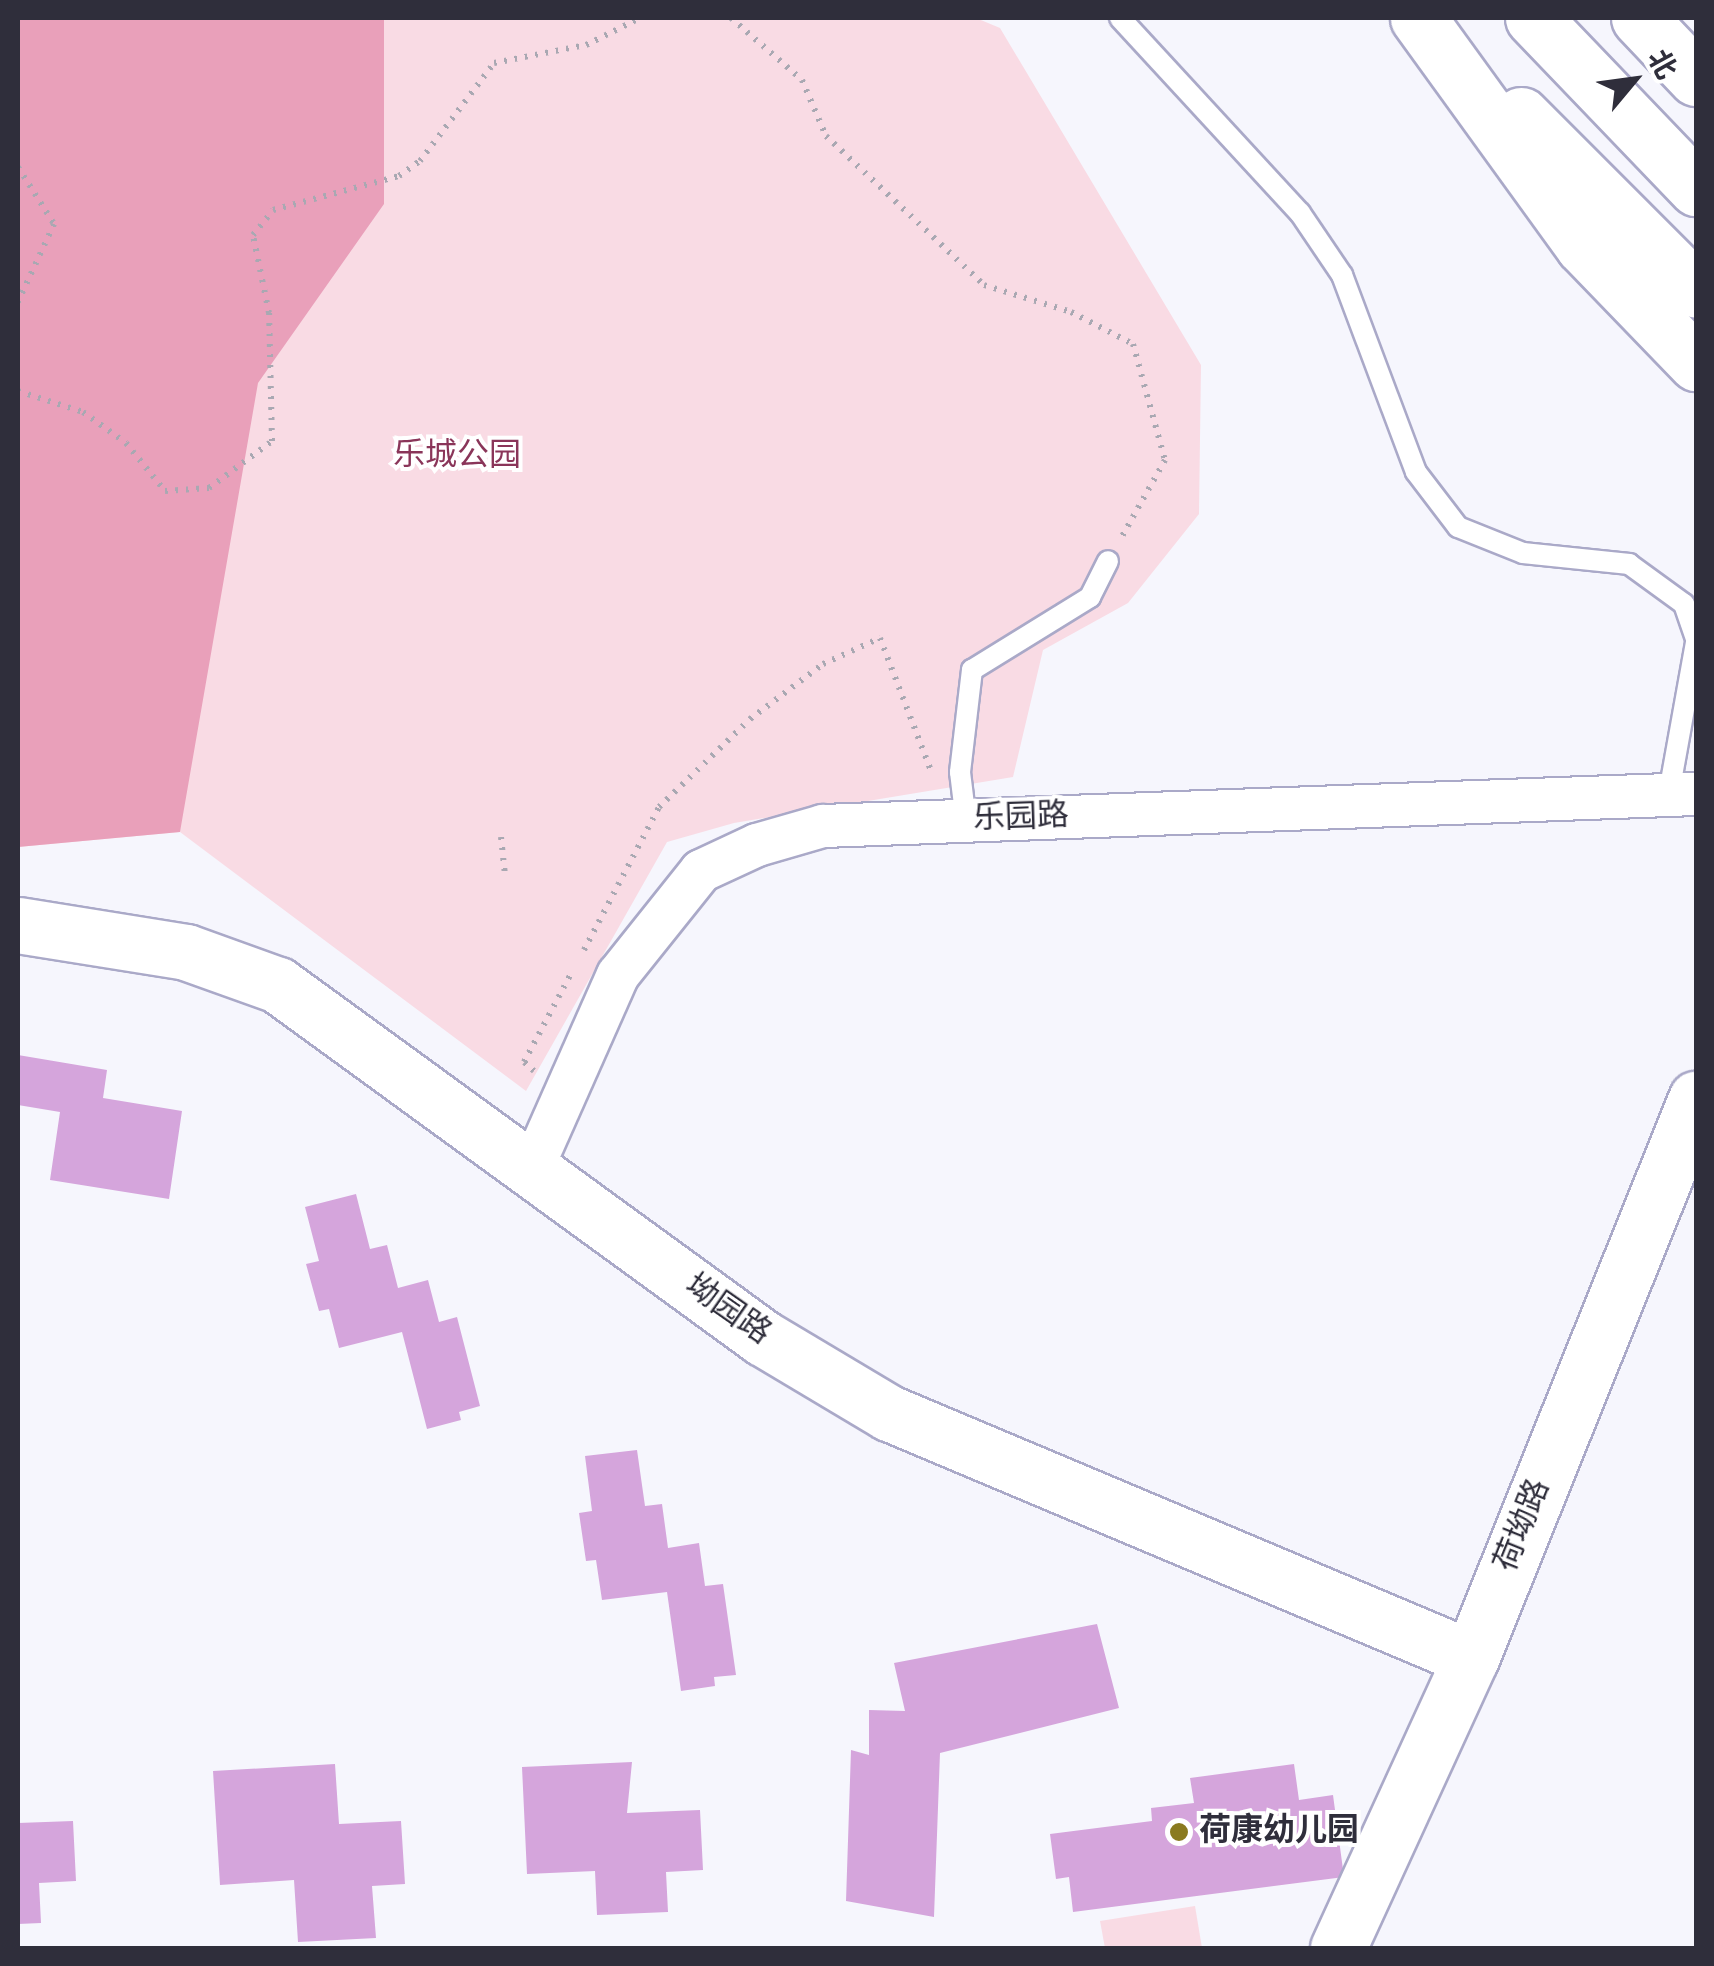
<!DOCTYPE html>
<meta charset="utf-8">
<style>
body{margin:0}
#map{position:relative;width:1714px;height:1966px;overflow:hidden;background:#f6f6fd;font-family:Overpass,"Noto Sans SC",sans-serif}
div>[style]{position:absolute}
.green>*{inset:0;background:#f9dbe4}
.forest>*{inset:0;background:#e9a0ba}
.building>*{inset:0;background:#d5a5dc}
.path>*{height:6px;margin-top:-3px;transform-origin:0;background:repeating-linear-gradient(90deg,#a9a8b2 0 2.5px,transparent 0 10.5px)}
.roads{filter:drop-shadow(2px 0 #aaa9c8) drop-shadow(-2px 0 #aaa9c8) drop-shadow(0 2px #aaa9c8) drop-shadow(0 -2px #aaa9c8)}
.lane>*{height:20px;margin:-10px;padding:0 10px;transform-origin:10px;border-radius:10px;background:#fff}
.street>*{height:42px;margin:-21px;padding:0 21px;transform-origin:21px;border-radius:21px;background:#fff}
.secondary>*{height:55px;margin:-27.5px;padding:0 27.5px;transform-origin:27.5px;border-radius:27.5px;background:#fff}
.highway>*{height:55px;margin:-27.5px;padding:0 27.5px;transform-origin:27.5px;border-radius:27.5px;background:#fff}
.dots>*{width:28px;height:28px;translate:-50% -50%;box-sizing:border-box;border:5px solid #fff;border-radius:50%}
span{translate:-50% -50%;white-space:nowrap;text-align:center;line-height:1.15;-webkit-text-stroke:8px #fff;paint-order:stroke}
.park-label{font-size:32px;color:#8a3559}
.street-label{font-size:32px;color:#2f2e3b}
.poi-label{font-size:32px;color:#2f2e3b;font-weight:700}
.left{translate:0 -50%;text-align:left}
.frame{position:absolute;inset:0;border:20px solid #2f2e3b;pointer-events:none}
.north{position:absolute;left:1584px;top:30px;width:100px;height:100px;-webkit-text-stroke:8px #fff;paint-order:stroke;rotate:61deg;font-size:28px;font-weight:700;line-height:40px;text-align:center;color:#2f2e3b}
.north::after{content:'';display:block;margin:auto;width:35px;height:45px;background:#2f2e3b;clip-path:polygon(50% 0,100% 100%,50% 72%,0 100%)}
</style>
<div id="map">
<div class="green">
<div style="clip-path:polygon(18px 18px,976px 18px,1000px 28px,1201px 365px,1199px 514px,1128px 603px,1043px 650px,1013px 777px,734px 823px,667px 842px,526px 1091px,180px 832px,18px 847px)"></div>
<div style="clip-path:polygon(1195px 1906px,1202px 1948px,1105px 1948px,1100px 1921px)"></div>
</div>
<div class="forest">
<div style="clip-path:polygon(18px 18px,384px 18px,384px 204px,258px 383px,180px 832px,18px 847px)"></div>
</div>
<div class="building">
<div style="clip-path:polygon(18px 1055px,107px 1070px,103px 1098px,182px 1111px,169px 1199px,50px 1180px,60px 1112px,18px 1105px)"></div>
<div style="clip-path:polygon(356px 1194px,370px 1249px,387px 1245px,398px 1288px,428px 1280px,439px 1322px,457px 1317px,480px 1406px,459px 1412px,461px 1420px,427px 1429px,402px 1332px,339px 1348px,329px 1309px,319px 1311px,306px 1264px,319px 1261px,305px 1207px)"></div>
<div style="clip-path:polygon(637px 1450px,645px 1506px,662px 1504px,668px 1548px,699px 1543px,705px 1586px,723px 1584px,736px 1675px,714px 1677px,715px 1686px,681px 1691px,667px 1592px,602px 1600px,596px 1560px,586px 1561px,579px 1513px,592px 1511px,585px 1456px)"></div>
<div style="clip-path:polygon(1097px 1624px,1119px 1708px,940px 1753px,934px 1917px,846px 1901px,851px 1750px,869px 1755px,869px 1710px,905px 1711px,894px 1663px)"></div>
<div style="clip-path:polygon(632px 1762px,627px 1813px,700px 1810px,703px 1870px,666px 1872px,668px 1912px,597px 1915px,595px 1871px,527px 1874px,522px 1767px)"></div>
<div style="clip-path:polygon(335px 1764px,339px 1824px,401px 1821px,405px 1884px,372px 1886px,376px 1938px,298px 1942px,294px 1880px,220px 1885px,213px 1771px)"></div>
<div style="clip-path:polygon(1294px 1764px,1299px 1800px,1333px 1795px,1344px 1877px,1073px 1912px,1069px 1877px,1056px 1879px,1050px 1834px,1152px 1821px,1151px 1808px,1194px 1803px,1190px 1778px)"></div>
<div style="clip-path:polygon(73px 1821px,76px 1881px,39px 1883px,41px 1923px,18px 1924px,18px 1823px)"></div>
</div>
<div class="path">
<div style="left:731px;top:18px;width:94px;rotate:41.1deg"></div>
<div style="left:802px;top:80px;width:61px;rotate:66.8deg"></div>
<div style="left:826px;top:136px;width:217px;rotate:43.3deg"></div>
<div style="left:984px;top:285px;width:91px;rotate:17.2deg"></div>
<div style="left:1071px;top:312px;width:70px;rotate:27.3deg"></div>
<div style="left:1133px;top:344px;width:120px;rotate:74.6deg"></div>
<div style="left:1165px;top:460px;width:90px;rotate:119.4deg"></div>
<div style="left:18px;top:167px;width:67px;rotate:57.7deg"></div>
<div style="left:54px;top:224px;width:86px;rotate:114.8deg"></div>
<div style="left:18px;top:391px;width:68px;rotate:17.9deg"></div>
<div style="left:83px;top:412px;width:53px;rotate:35.8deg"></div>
<div style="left:126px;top:443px;width:62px;rotate:50.9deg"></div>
<div style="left:165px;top:491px;width:44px;rotate:-3.9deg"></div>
<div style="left:209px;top:488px;width:79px;rotate:-36.7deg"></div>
<div style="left:272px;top:441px;width:128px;rotate:-91.3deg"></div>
<div style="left:269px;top:313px;width:80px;rotate:-101.6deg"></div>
<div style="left:253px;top:235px;width:32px;rotate:-51deg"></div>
<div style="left:273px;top:210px;width:131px;rotate:-15.1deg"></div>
<div style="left:399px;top:176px;width:26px;rotate:-36deg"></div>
<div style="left:420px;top:161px;width:123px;rotate:-52.9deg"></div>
<div style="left:494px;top:63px;width:94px;rotate:-11.1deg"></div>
<div style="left:586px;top:45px;width:60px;rotate:-26.6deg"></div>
<div style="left:501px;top:837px;width:39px;rotate:84deg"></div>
<div style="left:584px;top:950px;width:161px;rotate:-62.3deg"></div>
<div style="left:659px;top:807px;width:127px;rotate:-44deg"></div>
<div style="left:750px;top:719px;width:91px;rotate:-37deg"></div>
<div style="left:823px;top:664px;width:63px;rotate:-24.5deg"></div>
<div style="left:880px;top:638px;width:142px;rotate:69deg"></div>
<div style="left:534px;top:1071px;width:13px;rotate:-138deg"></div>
<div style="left:524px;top:1062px;width:104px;rotate:-62deg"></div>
</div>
<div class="roads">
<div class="lane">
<div style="left:1120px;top:18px;width:265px;rotate:47.3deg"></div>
<div style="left:1300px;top:213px;width:75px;rotate:55.9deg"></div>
<div style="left:1342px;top:275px;width:210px;rotate:69.4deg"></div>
<div style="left:1416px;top:472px;width:69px;rotate:52.6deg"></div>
<div style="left:1458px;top:527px;width:70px;rotate:21.8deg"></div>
<div style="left:1523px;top:553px;width:107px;rotate:5.9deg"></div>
<div style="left:1629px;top:564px;width:68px;rotate:36deg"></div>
<div style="left:1684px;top:604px;width:37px;rotate:71deg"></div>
<div style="left:1668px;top:798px;width:158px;rotate:-79.8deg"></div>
<div style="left:966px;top:821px;width:49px;rotate:-97deg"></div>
<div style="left:960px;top:772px;width:103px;rotate:-83.3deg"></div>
<div style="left:972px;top:670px;width:139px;rotate:-31.7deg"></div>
<div style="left:1090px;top:597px;width:40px;rotate:-63.4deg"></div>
</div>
<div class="street">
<div style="left:531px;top:1171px;width:214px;rotate:-66.1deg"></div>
<div style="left:618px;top:975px;width:133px;rotate:-51.4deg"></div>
<div style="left:701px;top:871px;width:62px;rotate:-24.9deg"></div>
<div style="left:757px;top:845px;width:69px;rotate:-16.1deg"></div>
<div style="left:823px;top:826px;width:874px;rotate:-2.1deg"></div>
</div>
<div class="secondary">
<div style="left:18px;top:925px;width:170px;rotate:9.1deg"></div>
<div style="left:186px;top:952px;width:98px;rotate:19.7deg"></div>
<div style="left:278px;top:985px;width:600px;rotate:36.05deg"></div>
<div style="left:763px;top:1338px;width:147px;rotate:30.8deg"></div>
<div style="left:889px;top:1413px;width:631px;rotate:22.83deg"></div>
<div style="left:1338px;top:1948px;width:319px;rotate:-65.4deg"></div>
<div style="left:1471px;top:1658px;width:603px;rotate:-68.07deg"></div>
</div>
<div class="highway">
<div style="left:1418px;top:18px;width:281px;rotate:54.1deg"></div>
<div style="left:1583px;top:246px;width:163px;rotate:46deg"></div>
<div style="left:1533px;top:18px;width:236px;rotate:46.2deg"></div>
<div style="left:1639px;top:18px;width:83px;rotate:46.5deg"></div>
<div style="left:1521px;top:115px;width:247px;rotate:45deg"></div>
</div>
</div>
<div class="dots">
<div style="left:1179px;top:1832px;background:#8a7a1f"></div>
</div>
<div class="park-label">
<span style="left:457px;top:457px">乐城公园</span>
</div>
<div class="street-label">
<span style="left:1021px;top:819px;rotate:-2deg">乐园路</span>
<span style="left:727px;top:1311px;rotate:35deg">坳园路</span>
<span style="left:1524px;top:1526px;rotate:-68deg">荷坳路</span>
</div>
<div class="poi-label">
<span class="left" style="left:1199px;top:1832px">荷康幼儿园</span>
</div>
<div class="frame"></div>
<div class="north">北</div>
</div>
